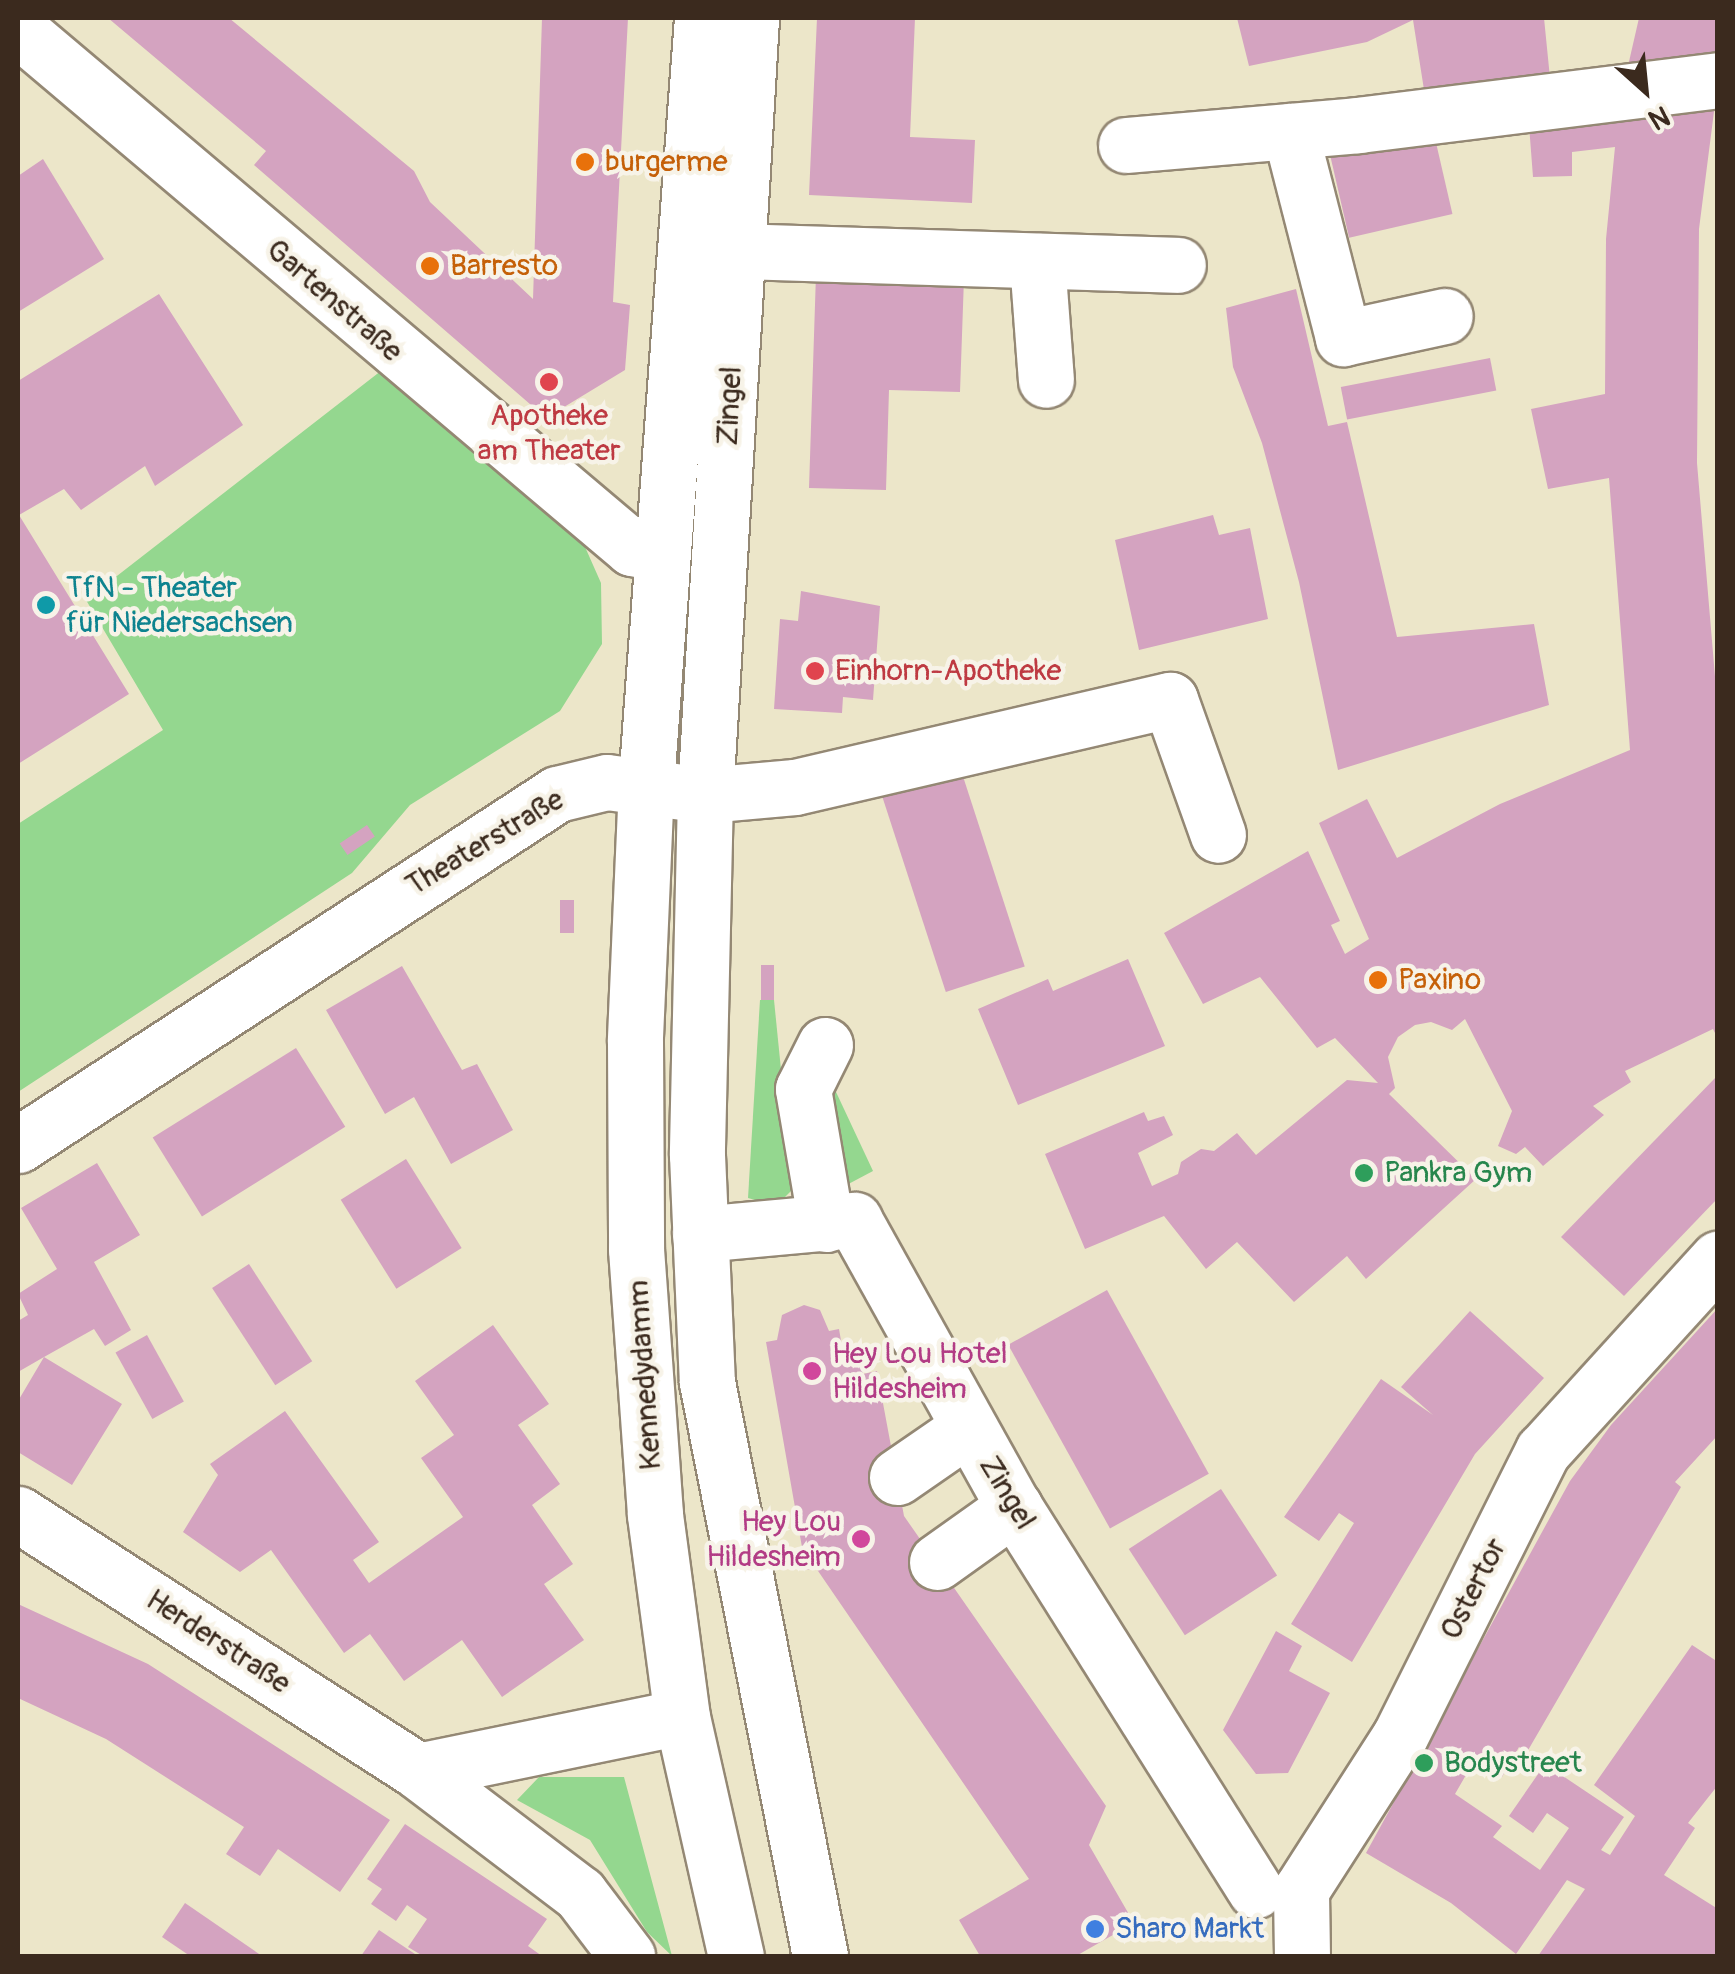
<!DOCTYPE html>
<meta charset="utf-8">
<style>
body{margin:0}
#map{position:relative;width:1735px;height:1974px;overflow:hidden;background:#ece6c9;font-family:Pangolin,sans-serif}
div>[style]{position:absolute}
.green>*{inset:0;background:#94d78f}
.building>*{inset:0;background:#d4a3c0;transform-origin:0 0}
.roads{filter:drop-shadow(2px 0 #948874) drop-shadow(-2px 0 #948874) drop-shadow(0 2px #948874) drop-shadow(0 -2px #948874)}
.minor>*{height:55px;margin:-27.5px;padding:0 27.5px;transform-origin:27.5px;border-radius:27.5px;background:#fff}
.major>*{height:55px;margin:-27.5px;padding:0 27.5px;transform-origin:27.5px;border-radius:27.5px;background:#fff}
.dots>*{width:28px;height:28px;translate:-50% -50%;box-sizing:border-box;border:5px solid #f7f3e8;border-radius:50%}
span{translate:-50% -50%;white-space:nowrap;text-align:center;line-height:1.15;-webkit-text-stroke:9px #f7f3e8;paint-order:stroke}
.food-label{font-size:30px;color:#c56008}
.left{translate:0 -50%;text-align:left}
.street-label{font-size:30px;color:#3b2a1e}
.health-label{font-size:30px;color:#be3a42}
.culture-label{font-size:30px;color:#0d838f}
.leisure-label{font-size:30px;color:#27864d}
.hotel-label{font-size:30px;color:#b23c85}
.right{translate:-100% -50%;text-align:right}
.shop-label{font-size:30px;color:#366cbe}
.frame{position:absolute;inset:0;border:20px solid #3b2a1e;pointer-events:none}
.north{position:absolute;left:1595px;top:40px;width:100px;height:100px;-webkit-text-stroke:8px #f7f3e8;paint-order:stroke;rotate:153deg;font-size:28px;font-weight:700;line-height:40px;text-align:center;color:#3b2a1e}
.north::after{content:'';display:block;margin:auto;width:35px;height:45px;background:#3b2a1e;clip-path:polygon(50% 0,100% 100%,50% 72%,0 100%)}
</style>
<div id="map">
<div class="green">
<div style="clip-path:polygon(386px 367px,570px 513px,601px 583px,602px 644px,560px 711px,410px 805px,352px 873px,18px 1092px,18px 824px,163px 730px,86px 600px)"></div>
<div style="clip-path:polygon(760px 1000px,774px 1000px,793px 1189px,776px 1206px,748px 1198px)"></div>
<div style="clip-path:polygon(829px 1077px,873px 1171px,839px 1189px)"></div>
<div style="clip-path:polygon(539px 1777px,624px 1777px,672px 1956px,647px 1932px,590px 1840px,517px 1800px)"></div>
</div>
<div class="building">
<div style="clip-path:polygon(108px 18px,229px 18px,414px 171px,430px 202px,533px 299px,542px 18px,628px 18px,613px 302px,630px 305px,625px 370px,546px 418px,254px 165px,266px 151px)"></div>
<div style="clip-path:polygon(817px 18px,915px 18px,910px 137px,975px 140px,972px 203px,809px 195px)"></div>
<div style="clip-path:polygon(1237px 18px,1544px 18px,1550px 78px,1425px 96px,1413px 20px,1367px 42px,1249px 66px)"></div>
<div style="clip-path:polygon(1639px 18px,1718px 18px,1718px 58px,1628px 66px)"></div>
<div style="clip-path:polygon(1716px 96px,1699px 229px,1697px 463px,1718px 712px,1718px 1039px,1713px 1029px,1625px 1071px,1631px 1082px,1593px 1106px,1604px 1115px,1543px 1166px,1525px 1147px,1516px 1154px,1498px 1146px,1512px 1111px,1465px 1019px,1452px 1030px,1431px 1022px,1415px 1025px,1398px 1037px,1388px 1057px,1395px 1088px,1389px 1094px,1476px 1179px,1366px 1279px,1347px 1256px,1294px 1302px,1237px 1242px,1206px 1269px,1164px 1216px,1085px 1249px,1045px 1154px,1144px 1112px,1148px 1121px,1164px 1116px,1173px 1135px,1138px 1153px,1152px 1186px,1178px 1174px,1181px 1162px,1201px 1149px,1214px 1151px,1237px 1133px,1256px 1155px,1347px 1080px,1378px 1083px,1335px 1038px,1317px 1048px,1260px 977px,1203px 1004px,1164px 933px,1308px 851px,1340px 921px,1331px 925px,1345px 954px,1369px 939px,1319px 823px,1367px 799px,1397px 858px,1500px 804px,1630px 750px,1609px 478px,1548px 489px,1531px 409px,1605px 394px,1606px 239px,1615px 147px,1572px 152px,1572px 176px,1533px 177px,1528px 112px)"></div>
<div style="left:1434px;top:134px;width:82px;height:106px;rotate:77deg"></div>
<div style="clip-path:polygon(43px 159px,104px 259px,18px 312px,18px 176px)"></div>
<div style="clip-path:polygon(816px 274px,964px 278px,960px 392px,889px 390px,886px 490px,809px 488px)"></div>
<div style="clip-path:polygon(1296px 289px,1328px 426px,1347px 422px,1397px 637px,1534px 624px,1549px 705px,1338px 770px,1299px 582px,1262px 443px,1233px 367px,1226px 308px)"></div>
<div style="clip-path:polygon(159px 294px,243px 425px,155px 486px,145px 466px,81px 510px,64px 489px,19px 515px,129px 694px,18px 764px,18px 381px)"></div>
<div style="left:1490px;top:358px;width:33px;height:152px;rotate:79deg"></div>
<div style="clip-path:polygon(1213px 515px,1219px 535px,1250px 528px,1268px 619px,1139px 650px,1115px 540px)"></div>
<div style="clip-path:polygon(801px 591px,880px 606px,873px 700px,843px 697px,842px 713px,774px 709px,780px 619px,798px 621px)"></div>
<div style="left:958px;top:761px;width:216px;height:83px;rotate:72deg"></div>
<div style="left:367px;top:825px;width:14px;height:33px;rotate:56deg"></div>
<div style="left:560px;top:900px;width:14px;height:33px"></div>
<div style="clip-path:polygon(1128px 959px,1165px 1046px,1018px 1105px,978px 1009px,1048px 979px,1053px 991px)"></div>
<div style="left:761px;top:965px;width:13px;height:35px"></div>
<div style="clip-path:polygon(402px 966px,462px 1070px,477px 1064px,513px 1130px,451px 1164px,414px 1097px,385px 1114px,326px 1010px)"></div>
<div style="left:296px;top:1048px;width:93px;height:169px;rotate:58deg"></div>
<div style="clip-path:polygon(1718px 1075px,1718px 1198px,1624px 1296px,1561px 1237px)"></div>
<div style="left:406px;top:1159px;width:105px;height:77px;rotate:58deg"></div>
<div style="clip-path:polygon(97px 1163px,140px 1235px,94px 1262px,131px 1330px,105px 1346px,94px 1329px,44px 1357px,122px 1404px,72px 1485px,18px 1452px,18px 1401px,44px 1357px,18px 1372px,18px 1321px,28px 1315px,18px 1294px,57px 1269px,21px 1208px)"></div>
<div style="left:249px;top:1264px;width:116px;height:44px;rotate:57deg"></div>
<div style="left:1107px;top:1290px;width:210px;height:113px;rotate:61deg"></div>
<div style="clip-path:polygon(804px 1305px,820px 1310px,829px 1331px,839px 1329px,843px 1352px,858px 1349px,863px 1374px,877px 1371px,904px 1516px,1106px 1806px,1089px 1845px,1134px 1923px,1076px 1956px,980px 1956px,959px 1920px,1029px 1879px,816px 1568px,806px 1570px,766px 1342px,777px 1340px,782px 1315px)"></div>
<div style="clip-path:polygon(1718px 1308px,1718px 1435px,1675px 1482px,1681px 1487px,1527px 1752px,1519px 1747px,1502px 1777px,1474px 1761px,1455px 1794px,1502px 1826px,1493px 1837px,1540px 1870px,1569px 1828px,1547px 1813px,1533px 1833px,1509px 1816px,1545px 1764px,1624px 1817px,1601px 1850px,1610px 1855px,1635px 1816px,1594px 1785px,1692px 1645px,1718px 1662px,1718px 1785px,1688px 1823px,1695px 1828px,1664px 1875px,1718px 1909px,1718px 1956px,1538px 1956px,1585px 1889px,1567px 1880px,1516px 1954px,1451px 1903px,1366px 1853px,1570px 1481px,1611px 1425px)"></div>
<div style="clip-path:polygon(1470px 1311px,1544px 1378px,1475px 1454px,1352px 1662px,1291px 1624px,1354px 1523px,1339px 1513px,1319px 1541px,1284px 1517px,1381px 1379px,1433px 1415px,1401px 1387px)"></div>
<div style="clip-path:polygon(493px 1325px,549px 1404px,518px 1425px,560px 1484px,532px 1505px,573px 1564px,544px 1584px,584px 1640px,502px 1697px,462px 1640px,404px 1681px,370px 1634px,344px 1653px,271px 1550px,240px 1572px,183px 1532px,218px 1475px,210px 1464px,285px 1411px,379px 1542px,353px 1560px,369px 1583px,463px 1517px,421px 1458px,454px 1435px,415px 1381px)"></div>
<div style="left:147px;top:1335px;width:76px;height:36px;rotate:61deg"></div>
<div style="left:1221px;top:1489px;width:103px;height:110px;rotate:57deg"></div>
<div style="clip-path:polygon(18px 1604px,148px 1664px,390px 1820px,340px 1892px,278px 1849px,260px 1876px,226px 1854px,244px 1827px,106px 1739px,18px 1698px)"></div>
<div style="clip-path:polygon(1276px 1631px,1302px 1646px,1289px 1671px,1330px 1693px,1288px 1773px,1256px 1774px,1223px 1730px)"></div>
<div style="clip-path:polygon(405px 1824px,547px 1919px,528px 1946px,542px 1956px,423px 1956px,408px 1947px,427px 1919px,407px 1905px,396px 1921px,371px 1904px,382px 1889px,367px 1879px)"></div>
<div style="clip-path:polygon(185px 1903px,262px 1956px,190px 1956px,162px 1937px)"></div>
<div style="clip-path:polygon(379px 1930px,418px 1956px,361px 1956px)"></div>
</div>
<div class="roads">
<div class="minor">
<div style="left:18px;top:29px;width:804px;rotate:40.21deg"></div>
<div style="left:632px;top:548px;width:31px;rotate:11deg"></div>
<div style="left:1290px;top:131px;width:214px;rotate:75.6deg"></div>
<div style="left:1343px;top:338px;width:104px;rotate:-12.2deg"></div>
<div style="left:1126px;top:145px;width:233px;rotate:-4.9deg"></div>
<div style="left:1358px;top:125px;width:363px;rotate:-7.1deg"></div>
<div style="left:738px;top:251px;width:440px;rotate:1.8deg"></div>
<div style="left:1037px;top:261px;width:119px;rotate:85.7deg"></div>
<div style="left:825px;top:1045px;width:49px;rotate:116.6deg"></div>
<div style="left:803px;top:1089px;width:137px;rotate:80.3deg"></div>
<div style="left:18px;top:1145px;width:643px;rotate:-33.07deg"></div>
<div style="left:557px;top:794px;width:51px;rotate:-13.5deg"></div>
<div style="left:607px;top:782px;width:99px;rotate:7.6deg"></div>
<div style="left:705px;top:795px;width:90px;rotate:-5.1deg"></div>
<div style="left:795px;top:787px;width:385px;rotate:-13.1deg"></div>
<div style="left:1170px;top:700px;width:143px;rotate:70.4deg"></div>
<div style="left:700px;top:1234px;width:155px;rotate:-5.2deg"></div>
<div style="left:854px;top:1220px;width:329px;rotate:60.9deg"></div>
<div style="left:1014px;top:1507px;width:453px;rotate:57.8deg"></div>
<div style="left:897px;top:1477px;width:86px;rotate:-34.6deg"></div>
<div style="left:18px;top:1514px;width:475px;rotate:32.7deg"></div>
<div style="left:418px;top:1771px;width:203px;rotate:37.2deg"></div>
<div style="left:580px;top:1894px;width:78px;rotate:52.8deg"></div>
<div style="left:937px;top:1562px;width:95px;rotate:-35.5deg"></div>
<div style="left:418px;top:1771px;width:269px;rotate:-11.6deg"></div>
<div style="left:1302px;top:1956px;width:66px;rotate:-90.9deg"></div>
<div style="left:1301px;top:1890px;width:183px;rotate:-57.3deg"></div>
<div style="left:1400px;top:1736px;width:319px;rotate:-63.4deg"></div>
<div style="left:1543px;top:1451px;width:260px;rotate:-47.7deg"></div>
</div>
<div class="major">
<div style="left:702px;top:18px;width:769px;rotate:94.18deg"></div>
<div style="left:646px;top:785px;width:257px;rotate:92.5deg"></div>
<div style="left:635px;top:1042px;width:207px;rotate:89.7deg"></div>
<div style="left:636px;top:1249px;width:267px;rotate:85.9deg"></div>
<div style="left:655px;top:1515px;width:204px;rotate:82.4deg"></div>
<div style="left:682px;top:1717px;width:245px;rotate:77.3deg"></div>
<div style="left:751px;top:18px;width:778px;rotate:93.39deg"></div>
<div style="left:705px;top:795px;width:360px;rotate:91.3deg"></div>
<div style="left:697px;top:1155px;width:227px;rotate:87.5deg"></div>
<div style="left:707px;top:1382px;width:585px;rotate:78.86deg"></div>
</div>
</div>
<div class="dots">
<div style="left:585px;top:162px;background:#e8710a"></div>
<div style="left:430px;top:266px;background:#e8710a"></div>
<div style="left:549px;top:382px;background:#e0444e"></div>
<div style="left:46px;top:605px;background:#0f9aa8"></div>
<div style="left:815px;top:671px;background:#e0444e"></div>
<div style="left:1378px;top:980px;background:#e8710a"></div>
<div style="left:1364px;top:1173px;background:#2e9e5b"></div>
<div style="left:812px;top:1371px;background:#d1479c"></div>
<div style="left:861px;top:1539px;background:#d1479c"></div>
<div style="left:1424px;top:1763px;background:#2e9e5b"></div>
<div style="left:1095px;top:1929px;background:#3f7fe0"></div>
</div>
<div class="food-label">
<span class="left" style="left:605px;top:162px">burgerme</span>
<span class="left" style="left:450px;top:266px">Barresto</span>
<span class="left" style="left:1398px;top:980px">Paxino</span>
</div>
<div class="street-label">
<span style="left:334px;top:301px;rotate:41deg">Gartenstraße</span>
<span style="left:730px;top:406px;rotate:-87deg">Zingel</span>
<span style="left:485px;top:843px;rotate:-31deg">Theaterstraße</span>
<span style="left:645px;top:1375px;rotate:-94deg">Kennedydamm</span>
<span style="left:1007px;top:1493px;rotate:59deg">Zingel</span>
<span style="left:1474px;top:1589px;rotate:-63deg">Ostertor</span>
<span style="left:218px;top:1642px;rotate:33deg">Herderstraße</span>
</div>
<div class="health-label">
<span style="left:549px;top:433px">Apotheke<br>am Theater</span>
<span class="left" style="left:835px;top:671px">Einhorn-Apotheke</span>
</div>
<div class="culture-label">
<span class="left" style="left:66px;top:605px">TfN - Theater<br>für Niedersachsen</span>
</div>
<div class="leisure-label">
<span class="left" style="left:1384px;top:1173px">Pankra Gym</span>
<span class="left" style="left:1444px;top:1763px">Bodystreet</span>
</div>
<div class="hotel-label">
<span class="left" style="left:832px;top:1371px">Hey Lou Hotel<br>Hildesheim</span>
<span class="right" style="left:841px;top:1539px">Hey Lou<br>Hildesheim</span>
</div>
<div class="shop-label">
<span class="left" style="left:1115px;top:1929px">Sharo Markt</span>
</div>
<div class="frame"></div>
<div class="north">N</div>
</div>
